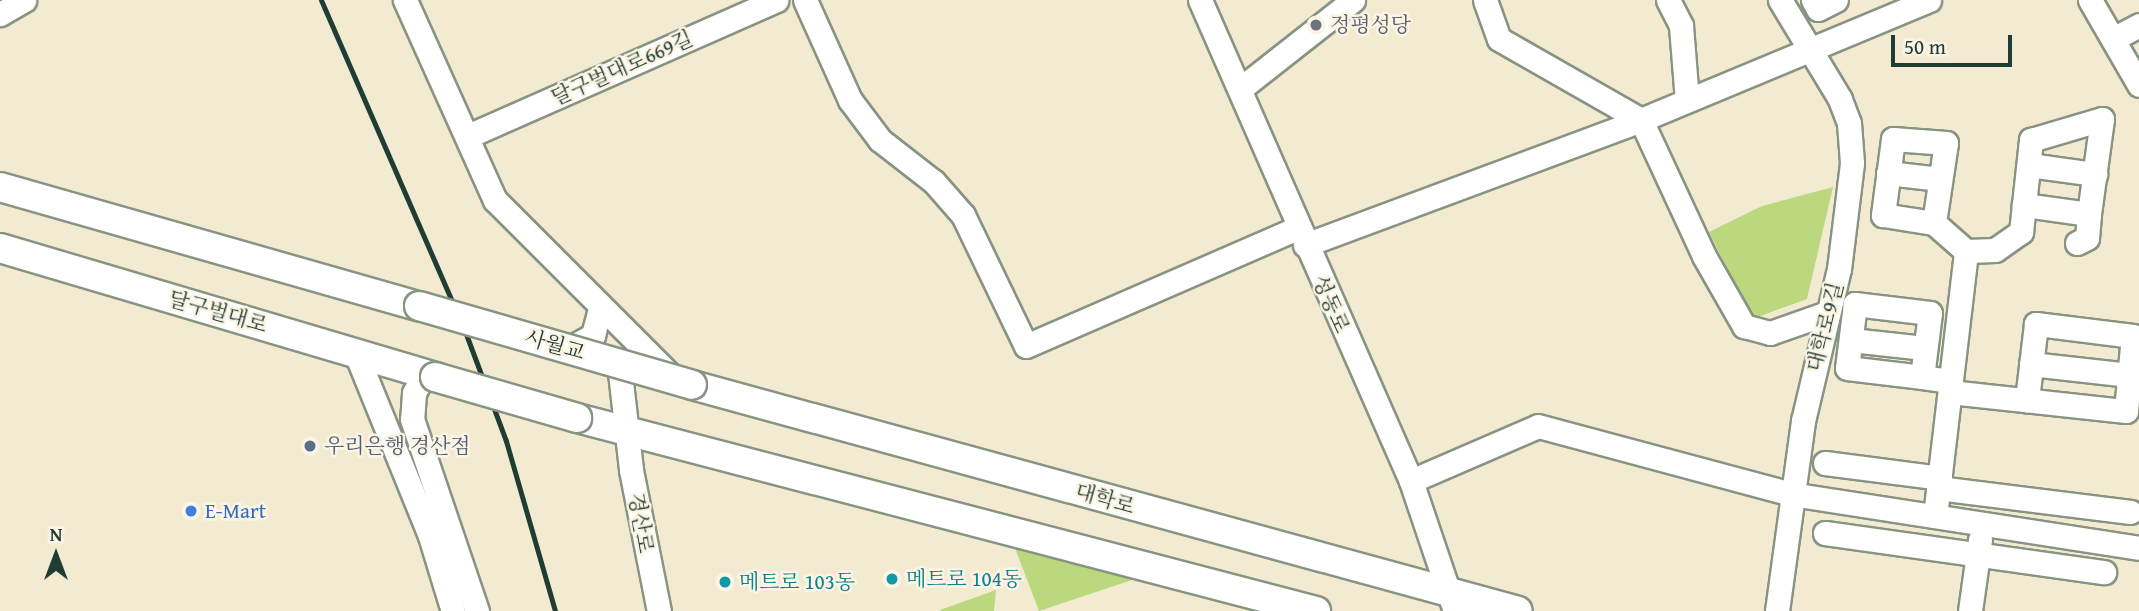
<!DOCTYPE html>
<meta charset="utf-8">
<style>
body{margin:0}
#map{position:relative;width:2139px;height:611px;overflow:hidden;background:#f2ebd1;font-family:"Gentium Book Plus","Noto Serif KR",serif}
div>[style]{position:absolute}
.green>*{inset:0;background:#bbd87e}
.roads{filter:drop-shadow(2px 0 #889482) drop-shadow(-2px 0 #889482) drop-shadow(0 2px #889482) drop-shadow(0 -2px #889482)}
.minor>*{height:23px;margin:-11.5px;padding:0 11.5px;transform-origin:11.5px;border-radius:11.5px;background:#fff}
.major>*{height:28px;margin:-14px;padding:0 14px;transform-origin:14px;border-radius:14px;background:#fff}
.rail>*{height:5px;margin:-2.5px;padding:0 2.5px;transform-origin:2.5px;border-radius:2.5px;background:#1f3d34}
.bridges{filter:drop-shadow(2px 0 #889482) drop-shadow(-2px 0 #889482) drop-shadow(0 2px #889482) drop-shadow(0 -2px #889482)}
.major-bridge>*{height:28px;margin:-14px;padding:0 14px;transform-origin:14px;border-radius:14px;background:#fff}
.dots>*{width:19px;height:19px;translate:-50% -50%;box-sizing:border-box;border:4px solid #fcf5e5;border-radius:50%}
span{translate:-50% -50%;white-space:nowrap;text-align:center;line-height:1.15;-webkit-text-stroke:5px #fcf5e5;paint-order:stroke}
.worship-label{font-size:21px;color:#5b616d}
.left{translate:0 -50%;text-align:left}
.street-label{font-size:21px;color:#1f3d34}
.service-label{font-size:21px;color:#4e5e75}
.shop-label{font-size:21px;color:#366cbe}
.culture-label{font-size:21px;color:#0d838f}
.north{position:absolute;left:21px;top:520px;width:70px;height:70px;-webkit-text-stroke:5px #fcf5e5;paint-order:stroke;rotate:0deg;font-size:19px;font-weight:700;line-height:28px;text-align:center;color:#1f3d34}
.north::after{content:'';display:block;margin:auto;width:24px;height:32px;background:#1f3d34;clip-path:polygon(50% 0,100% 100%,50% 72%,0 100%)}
.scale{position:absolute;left:1891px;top:35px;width:121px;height:32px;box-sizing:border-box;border:4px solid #1f3d34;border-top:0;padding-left:9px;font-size:21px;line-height:24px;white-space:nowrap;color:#1f3d34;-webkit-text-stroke:5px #fcf5e5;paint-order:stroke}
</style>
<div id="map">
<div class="green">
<div style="clip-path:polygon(1833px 187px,1807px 299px,1752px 319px,1709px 232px,1762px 206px)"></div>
<div style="clip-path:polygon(1013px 543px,1141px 577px,1039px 611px)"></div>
<div style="clip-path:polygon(996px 590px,994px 611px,941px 611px,940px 610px)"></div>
</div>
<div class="roads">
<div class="minor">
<div style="left:405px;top:0;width:219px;rotate:65.8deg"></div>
<div style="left:495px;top:200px;width:253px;rotate:45deg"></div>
<div style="left:805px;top:0;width:110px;rotate:65.8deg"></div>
<div style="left:850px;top:100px;width:50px;rotate:53.1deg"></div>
<div style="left:880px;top:140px;width:68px;rotate:37.9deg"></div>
<div style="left:934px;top:182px;width:44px;rotate:48.7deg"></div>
<div style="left:963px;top:215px;width:145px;rotate:64.3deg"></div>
<div style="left:1026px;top:346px;width:296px;rotate:-23.5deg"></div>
<div style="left:1200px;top:0;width:525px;rotate:66.31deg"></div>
<div style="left:1411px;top:481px;width:137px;rotate:71.3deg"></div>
<div style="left:1485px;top:0;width:41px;rotate:70.3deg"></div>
<div style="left:1499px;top:39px;width:163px;rotate:29.7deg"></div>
<div style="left:1641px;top:120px;width:150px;rotate:65.1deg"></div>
<div style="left:1704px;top:256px;width:81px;rotate:60.3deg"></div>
<div style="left:1744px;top:326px;width:27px;rotate:15deg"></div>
<div style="left:1770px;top:333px;width:60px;rotate:-19.3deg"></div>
<div style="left:1668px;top:0;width:29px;rotate:63deg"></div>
<div style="left:1681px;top:26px;width:74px;rotate:85.4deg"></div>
<div style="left:1813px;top:0;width:10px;rotate:61deg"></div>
<div style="left:1818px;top:9px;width:20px;rotate:-27deg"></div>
<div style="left:2090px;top:0;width:98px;rotate:60deg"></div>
<div style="left:0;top:14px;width:28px;rotate:-30deg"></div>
<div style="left:2113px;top:39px;width:30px;rotate:-28deg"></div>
<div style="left:1240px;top:89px;width:144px;rotate:-38.2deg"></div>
<div style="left:468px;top:136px;width:337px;rotate:-23.8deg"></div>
<div style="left:2029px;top:165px;width:67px;rotate:7.8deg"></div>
<div style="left:1888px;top:173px;width:52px;rotate:6.6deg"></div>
<div style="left:1934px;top:223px;width:81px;rotate:-81.5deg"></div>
<div style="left:1946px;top:143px;width:53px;rotate:-175.7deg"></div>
<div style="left:1893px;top:139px;width:77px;rotate:97.5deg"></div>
<div style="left:1883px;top:215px;width:52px;rotate:8.9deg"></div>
<div style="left:1934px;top:223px;width:43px;rotate:41.2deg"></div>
<div style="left:1966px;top:251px;width:29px;rotate:-2deg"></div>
<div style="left:1995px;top:250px;width:32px;rotate:-35deg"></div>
<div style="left:2021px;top:232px;width:93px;rotate:-83.8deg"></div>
<div style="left:2031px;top:140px;width:74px;rotate:-16.5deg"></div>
<div style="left:2102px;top:119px;width:96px;rotate:97.8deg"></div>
<div style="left:2089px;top:214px;width:66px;rotate:-172.1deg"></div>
<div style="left:2077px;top:243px;width:11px;rotate:-27deg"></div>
<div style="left:2087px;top:238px;width:24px;rotate:-85deg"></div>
<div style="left:1305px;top:245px;width:358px;rotate:-20.4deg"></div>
<div style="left:1641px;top:120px;width:312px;rotate:-22.6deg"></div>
<div style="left:1851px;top:340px;width:74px;rotate:6.2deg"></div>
<div style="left:568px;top:349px;width:29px;rotate:-29deg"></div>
<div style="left:593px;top:335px;width:28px;rotate:-75deg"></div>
<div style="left:355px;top:351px;width:200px;rotate:67.9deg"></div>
<div style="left:430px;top:536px;width:78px;rotate:73deg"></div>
<div style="left:619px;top:364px;width:107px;rotate:83.5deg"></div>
<div style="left:631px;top:470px;width:144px;rotate:78.8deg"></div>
<div style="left:2031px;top:364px;width:99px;rotate:6.4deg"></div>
<div style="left:424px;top:374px;width:21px;rotate:118deg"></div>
<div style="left:414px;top:393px;width:26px;rotate:94deg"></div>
<div style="left:412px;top:419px;width:203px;rotate:71.3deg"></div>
<div style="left:1922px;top:377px;width:64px;rotate:-82.9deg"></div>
<div style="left:1930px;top:313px;width:76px;rotate:-173.2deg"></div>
<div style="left:1855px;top:304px;width:64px;rotate:97.1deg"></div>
<div style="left:1847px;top:368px;width:76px;rotate:6.8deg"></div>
<div style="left:1922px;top:377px;width:29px;rotate:8deg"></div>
<div style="left:1950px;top:392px;width:177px;rotate:6.2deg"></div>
<div style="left:2126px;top:411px;width:75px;rotate:-84.7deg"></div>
<div style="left:2133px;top:336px;width:98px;rotate:-172.9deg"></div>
<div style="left:2036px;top:324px;width:77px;rotate:96.8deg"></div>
<div style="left:1825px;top:463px;width:116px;rotate:7.4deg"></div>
<div style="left:1411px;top:481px;width:138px;rotate:-23.4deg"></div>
<div style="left:1538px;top:426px;width:262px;rotate:15deg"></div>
<div style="left:1791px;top:494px;width:352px;rotate:8.8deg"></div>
<div style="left:1938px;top:488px;width:194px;rotate:7.1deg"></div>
<div style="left:1935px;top:516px;width:267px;rotate:-83.3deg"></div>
<div style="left:1825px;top:533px;width:282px;rotate:8deg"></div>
<div style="left:1777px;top:611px;width:192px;rotate:-82.2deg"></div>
<div style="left:1803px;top:421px;width:156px;rotate:-76.7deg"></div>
<div style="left:1839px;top:269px;width:107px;rotate:-83deg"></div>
<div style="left:1852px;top:163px;width:40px;rotate:-94.3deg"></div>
<div style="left:1849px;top:123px;width:26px;rotate:-111deg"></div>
<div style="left:1840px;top:99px;width:116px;rotate:-121.2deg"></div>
<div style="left:1970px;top:611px;width:72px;rotate:-82deg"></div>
</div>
<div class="major">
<div style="left:0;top:187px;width:436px;rotate:15.9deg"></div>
<div style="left:0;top:248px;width:454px;rotate:16.5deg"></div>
<div style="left:692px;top:385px;width:856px;rotate:15.3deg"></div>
<div style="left:577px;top:418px;width:764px;rotate:14.64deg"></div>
</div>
</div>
<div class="rail">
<div style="left:321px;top:0;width:356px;rotate:66.5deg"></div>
<div style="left:463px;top:326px;width:123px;rotate:69.5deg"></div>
<div style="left:506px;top:441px;width:177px;rotate:73.9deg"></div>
</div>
<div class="bridges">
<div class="major-bridge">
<div style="left:419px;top:306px;width:284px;rotate:16.1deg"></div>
<div style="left:435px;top:377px;width:148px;rotate:16.1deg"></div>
</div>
</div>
<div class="dots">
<div style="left:1316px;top:25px;background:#6b7280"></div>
<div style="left:310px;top:446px;background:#5c6f8a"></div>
<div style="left:191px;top:511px;background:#3f7fe0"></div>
<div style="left:892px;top:579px;background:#0f9aa8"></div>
<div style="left:725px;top:582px;background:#0f9aa8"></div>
</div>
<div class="worship-label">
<span class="left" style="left:1330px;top:25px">정평성당</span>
</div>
<div class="street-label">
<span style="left:622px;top:68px;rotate:-24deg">달구벌대로669길</span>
<span style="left:1331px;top:304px;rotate:66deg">성동로</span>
<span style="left:218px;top:312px;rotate:16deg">달구벌대로</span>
<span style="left:1825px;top:327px;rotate:-76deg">대학로9길</span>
<span style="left:555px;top:345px;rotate:16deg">사월교</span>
<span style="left:1105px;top:499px;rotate:16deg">대학로</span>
<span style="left:641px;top:523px;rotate:80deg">경산로</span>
</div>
<div class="service-label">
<span class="left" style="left:324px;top:446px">우리은행 경산점</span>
</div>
<div class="shop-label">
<span class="left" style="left:205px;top:511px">E-Mart</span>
</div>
<div class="culture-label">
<span class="left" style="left:906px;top:579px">메트로 104동</span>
<span class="left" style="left:739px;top:582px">메트로 103동</span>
</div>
<div class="north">N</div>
<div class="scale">50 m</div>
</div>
